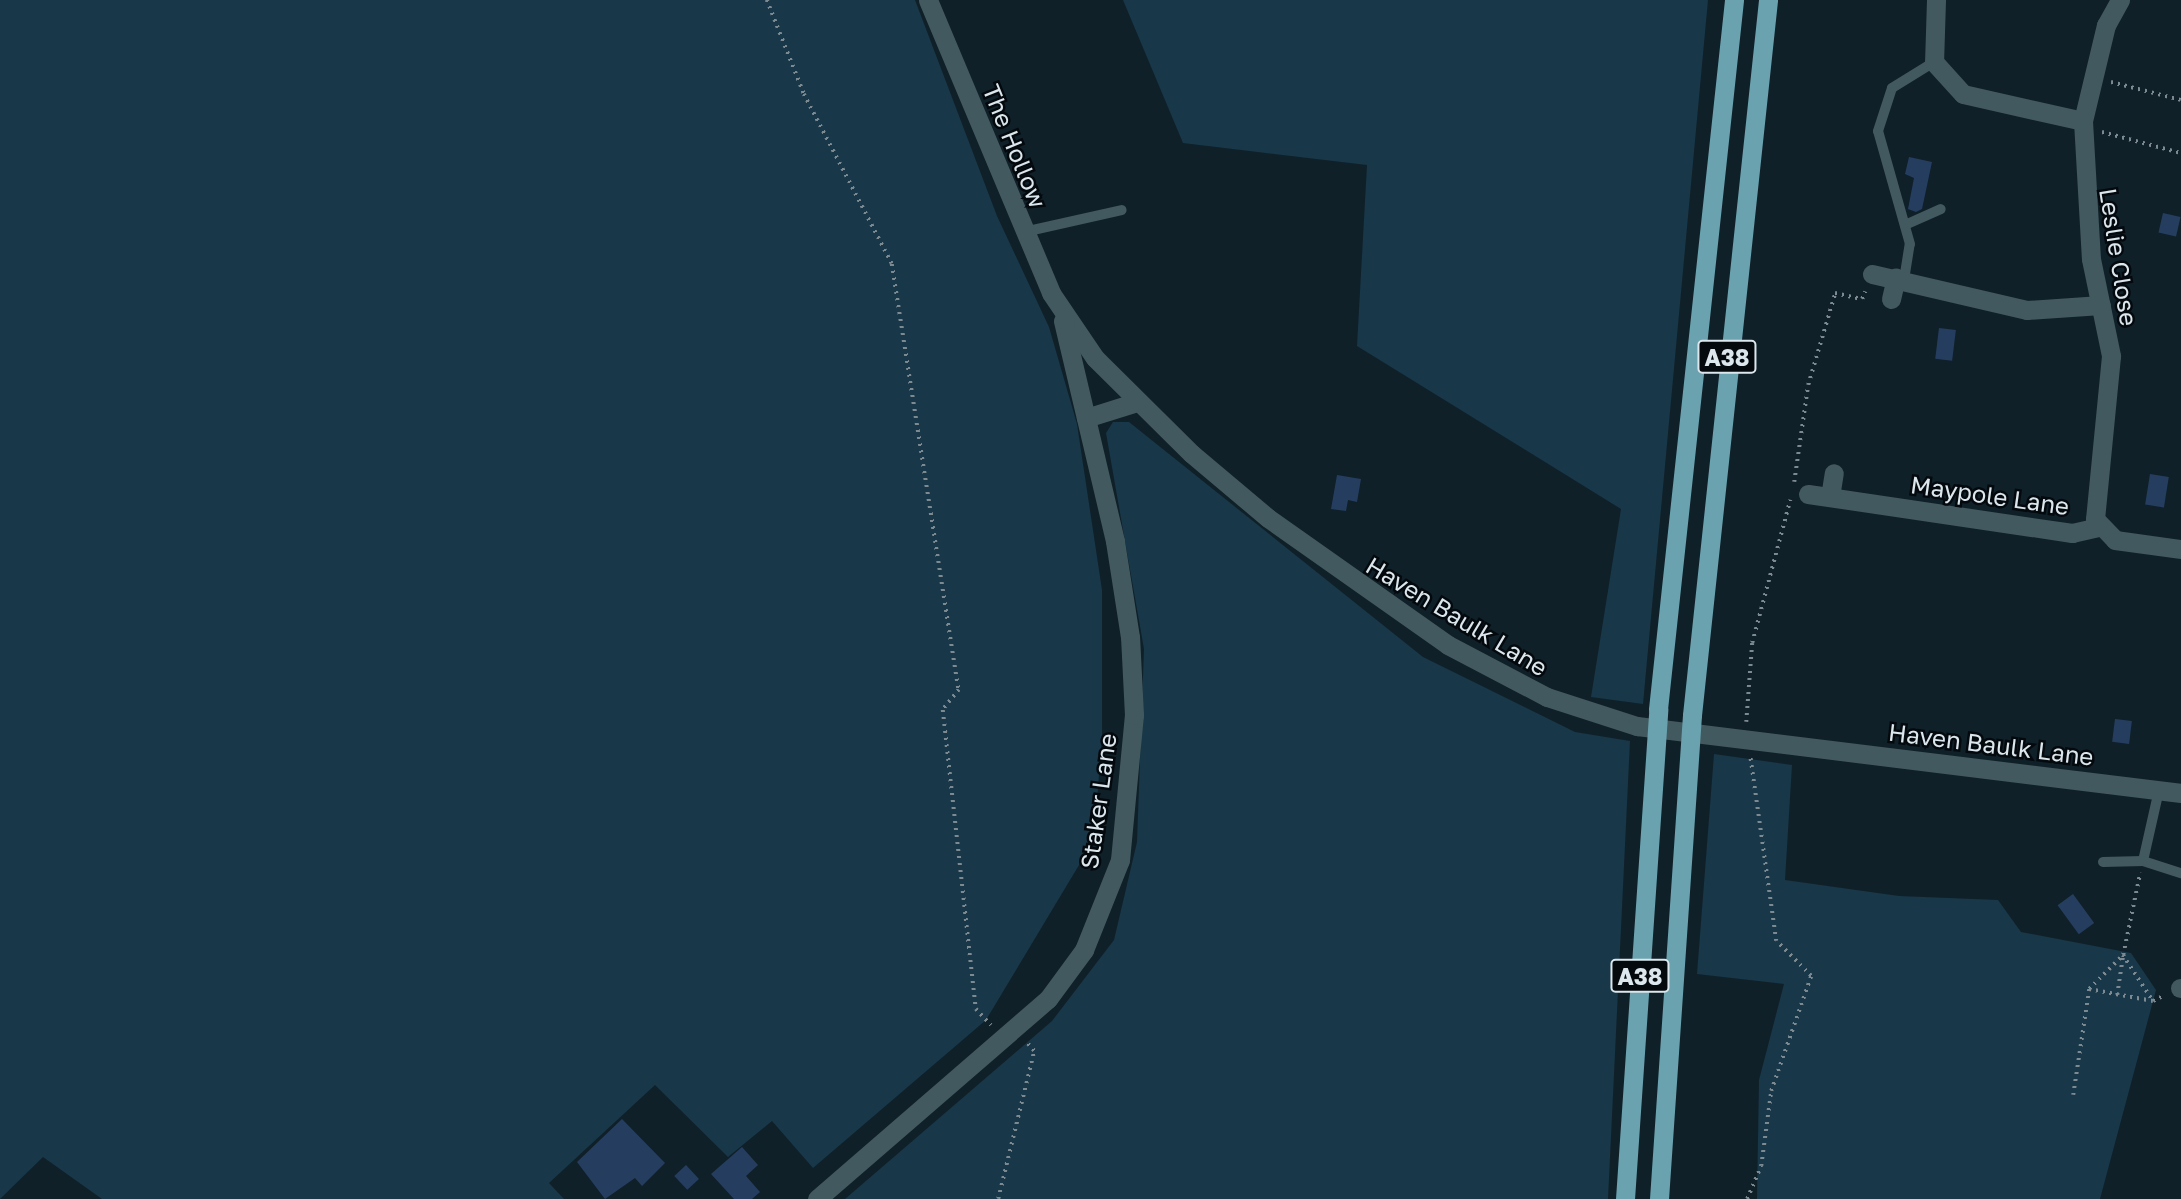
<!DOCTYPE html>
<style>
body{margin:0}
#map{position:relative;width:2181px;height:1199px;overflow:hidden;background:#102029;font-family:"Golos Text",sans-serif}
div>[style]{position:absolute}
.green>*{inset:0;background:#183748}
.building>*{inset:0;background:#253e60;transform-origin:0 0}
.path>*{height:3.5px;margin-top:-1.75px;transform-origin:0;background:repeating-linear-gradient(90deg,#7d8a92 0 2px,transparent 0 7px)}
.service>*{height:10px;margin:-5px;padding:0 5px;transform-origin:5px;border-radius:5px;background:#425a5f}
.minor>*{height:19px;margin:-9.5px;padding:0 9.5px;transform-origin:9.5px;border-radius:9.5px;background:#425a5f}
.tertiary>*{height:19px;margin:-9.5px;padding:0 9.5px;transform-origin:9.5px;border-radius:9.5px;background:#425a5f}
.trunk>*{height:19px;margin:-9.5px;padding:0 9.5px;transform-origin:9.5px;border-radius:9.5px;background:#6aa3af}
span{translate:-50% -50%;white-space:nowrap;text-align:center;line-height:1.15;-webkit-text-stroke:5px #04090d;paint-order:stroke}
.shield-label span{padding:2px 5px;background:#04090d;border:2px solid;border-radius:5px;-webkit-text-stroke-width:0}
.shield-label{font-size:23px;color:#dce7ed;font-weight:700}
.street-label{font-size:24px;color:#dce7ed}
</style>
<div id="map">
<div class="green">
<div style="clip-path:polygon(0 0,915px 0,997px 216px,1049px 327px,1077px 424px,1102px 590px,1102px 736px,1094px 840px,986px 1020px,813px 1168px,772px 1121px,728px 1157px,655px 1085px,549px 1183px,564px 1199px,102px 1199px,43px 1157px,0 1199px)"></div>
<div style="clip-path:polygon(1123px 0,1708px 0,1643px 704px,1591px 697px,1621px 509px,1357px 346px,1367px 165px,1183px 143px)"></div>
<div style="clip-path:polygon(1113px 422px,1129px 422px,1423px 657px,1575px 732px,1630px 741px,1608px 1199px,845px 1199px,1052px 1021px,1114px 940px,1137px 842px,1144px 649px,1106px 433px)"></div>
<div style="clip-path:polygon(1714px 754px,1792px 765px,1785px 880px,1899px 896px,1998px 900px,2021px 932px,2131px 953px,2156px 990px,2100px 1199px,1757px 1199px,1759px 1080px,1784px 984px,1697px 974px)"></div>
</div>
<div class="building">
<div style="clip-path:polygon(1909px 157px,1932px 162px,1922px 209px,1916px 212px,1908px 209px,1914px 178px,1905px 174px)"></div>
<div style="left:2163px;top:213px;width:18px;height:20px;rotate:13deg"></div>
<div style="left:1939px;top:328px;width:17px;height:31px;rotate:7deg"></div>
<div style="left:2150px;top:474px;width:19px;height:31px;rotate:9deg"></div>
<div style="clip-path:polygon(1337px 475px,1361px 479px,1357px 502px,1348px 500px,1346px 511px,1331px 509px)"></div>
<div style="left:2115px;top:719px;width:17px;height:23px;rotate:7deg"></div>
<div style="left:2073px;top:894px;width:36px;height:19px;rotate:54deg"></div>
<div style="clip-path:polygon(622px 1119px,665px 1163px,642px 1186px,635px 1178px,605px 1199px,577px 1162px)"></div>
<div style="clip-path:polygon(742px 1147px,758px 1165px,746px 1176px,760px 1192px,752px 1199px,734px 1199px,711px 1174px)"></div>
<div style="left:686px;top:1165px;width:19px;height:16px;rotate:47deg"></div>
</div>
<div class="path">
<div style="left:767px;top:0;width:101px;rotate:68.5deg"></div>
<div style="left:804px;top:94px;width:191px;rotate:62.6deg"></div>
<div style="left:892px;top:264px;width:431px;rotate:81.1deg"></div>
<div style="left:959px;top:690px;width:26px;rotate:129deg"></div>
<div style="left:943px;top:710px;width:301px;rotate:83.7deg"></div>
<div style="left:976px;top:1009px;width:22px;rotate:47deg"></div>
<div style="left:2111px;top:82px;width:72px;rotate:14.4deg"></div>
<div style="left:2102px;top:132px;width:82px;rotate:14.9deg"></div>
<div style="left:1794px;top:482px;width:98px;rotate:-81.8deg"></div>
<div style="left:1808px;top:385px;width:96px;rotate:-73.6deg"></div>
<div style="left:1835px;top:293px;width:28px;rotate:13deg"></div>
<div style="left:1862px;top:299px;width:8px;rotate:-67deg"></div>
<div style="left:1746px;top:722px;width:79px;rotate:-85.7deg"></div>
<div style="left:1752px;top:643px;width:148px;rotate:-75.1deg"></div>
<div style="left:2089px;top:989px;width:48px;rotate:-45deg"></div>
<div style="left:2123px;top:955px;width:84px;rotate:-78.3deg"></div>
<div style="left:2117px;top:995px;width:40px;rotate:-81.5deg"></div>
<div style="left:2123px;top:955px;width:55px;rotate:56.9deg"></div>
<div style="left:2073px;top:1095px;width:107px;rotate:-81.4deg"></div>
<div style="left:2089px;top:989px;width:65px;rotate:10.6deg"></div>
<div style="left:2153px;top:1001px;width:13px;rotate:-27deg"></div>
<div style="left:998px;top:1199px;width:152px;rotate:-76.3deg"></div>
<div style="left:1034px;top:1051px;width:13px;rotate:-132deg"></div>
<div style="left:1747px;top:1199px;width:36px;rotate:-67deg"></div>
<div style="left:1761px;top:1166px;width:76px;rotate:-82.4deg"></div>
<div style="left:1771px;top:1091px;width:122px;rotate:-70.8deg"></div>
<div style="left:1811px;top:976px;width:49px;rotate:-135deg"></div>
<div style="left:1776px;top:941px;width:186px;rotate:-98deg"></div>
</div>
<div class="service">
<div style="left:1905px;top:225px;width:39px;rotate:-24deg"></div>
<div style="left:1024px;top:232px;width:100px;rotate:-12.7deg"></div>
<div style="left:1904px;top:280px;width:36px;rotate:-81deg"></div>
<div style="left:1910px;top:244px;width:117px;rotate:-105.8deg"></div>
<div style="left:1878px;top:131px;width:45px;rotate:-72deg"></div>
<div style="left:1892px;top:88px;width:49px;rotate:-31.8deg"></div>
<div style="left:2143px;top:861px;width:73px;rotate:-77.3deg"></div>
<div style="left:2103px;top:862px;width:40px;rotate:-1.4deg"></div>
<div style="left:2143px;top:861px;width:40px;rotate:18deg"></div>
</div>
<div class="minor">
<div style="left:1936px;top:0;width:62px;rotate:91.8deg"></div>
<div style="left:1934px;top:62px;width:43px;rotate:47.8deg"></div>
<div style="left:1963px;top:94px;width:123px;rotate:12.7deg"></div>
<div style="left:2120px;top:0;width:29px;rotate:119deg"></div>
<div style="left:2106px;top:25px;width:99px;rotate:103.5deg"></div>
<div style="left:2083px;top:121px;width:138px;rotate:86.7deg"></div>
<div style="left:2091px;top:259px;width:99px;rotate:78.3deg"></div>
<div style="left:2111px;top:356px;width:164px;rotate:95.6deg"></div>
<div style="left:2095px;top:519px;width:29px;rotate:46deg"></div>
<div style="left:2115px;top:540px;width:67px;rotate:7.8deg"></div>
<div style="left:1872px;top:274px;width:159px;rotate:13.1deg"></div>
<div style="left:2027px;top:310px;width:74px;rotate:-3.9deg"></div>
<div style="left:1891px;top:299px;width:22px;rotate:-77deg"></div>
<div style="left:1808px;top:494px;width:267px;rotate:8.4deg"></div>
<div style="left:2072px;top:533px;width:26px;rotate:-13deg"></div>
<div style="left:1830px;top:497px;width:24px;rotate:-81deg"></div>
<div style="left:2180px;top:988px;width:1px"></div>
</div>
<div class="tertiary">
<div style="left:928px;top:0;width:318px;rotate:67.2deg"></div>
<div style="left:1051px;top:293px;width:78px;rotate:55.9deg"></div>
<div style="left:1095px;top:358px;width:136px;rotate:44.7deg"></div>
<div style="left:1192px;top:454px;width:99px;rotate:40.1deg"></div>
<div style="left:1268px;top:518px;width:220px;rotate:35.2deg"></div>
<div style="left:1448px;top:645px;width:112px;rotate:27.7deg"></div>
<div style="left:1547px;top:697px;width:95px;rotate:17.9deg"></div>
<div style="left:1637px;top:726px;width:548px;rotate:7.02deg"></div>
<div style="left:1086px;top:418px;width:53px;rotate:-17.4deg"></div>
<div style="left:817px;top:1199px;width:306px;rotate:-40.9deg"></div>
<div style="left:1048px;top:999px;width:61px;rotate:-53.7deg"></div>
<div style="left:1084px;top:950px;width:97px;rotate:-68.2deg"></div>
<div style="left:1120px;top:860px;width:146px;rotate:-84.5deg"></div>
<div style="left:1134px;top:715px;width:78px;rotate:-92.9deg"></div>
<div style="left:1130px;top:637px;width:97px;rotate:-98.9deg"></div>
<div style="left:1115px;top:541px;width:226px;rotate:-103.3deg"></div>
</div>
<div class="trunk">
<div style="left:1625px;top:1199px;width:491px;rotate:-86.1deg"></div>
<div style="left:1658px;top:709px;width:713px;rotate:-83.88deg"></div>
<div style="left:1659px;top:1199px;width:485px;rotate:-86.1deg"></div>
<div style="left:1692px;top:715px;width:719px;rotate:-83.93deg"></div>
</div>
<div class="shield-label">
<span style="left:1727px;top:357px">A38</span>
<span style="left:1640px;top:976px">A38</span>
</div>
<div class="street-label">
<span style="left:1015px;top:146px;rotate:68deg">The Hollow</span>
<span style="left:2119px;top:257px;rotate:81deg">Leslie Close</span>
<span style="left:1990px;top:495px;rotate:8deg">Maypole Lane</span>
<span style="left:1457px;top:616px;rotate:31deg">Haven Baulk Lane</span>
<span style="left:1991px;top:744px;rotate:7deg">Haven Baulk Lane</span>
<span style="left:1098px;top:801px;rotate:-82deg">Staker Lane</span>
</div>
</div>
